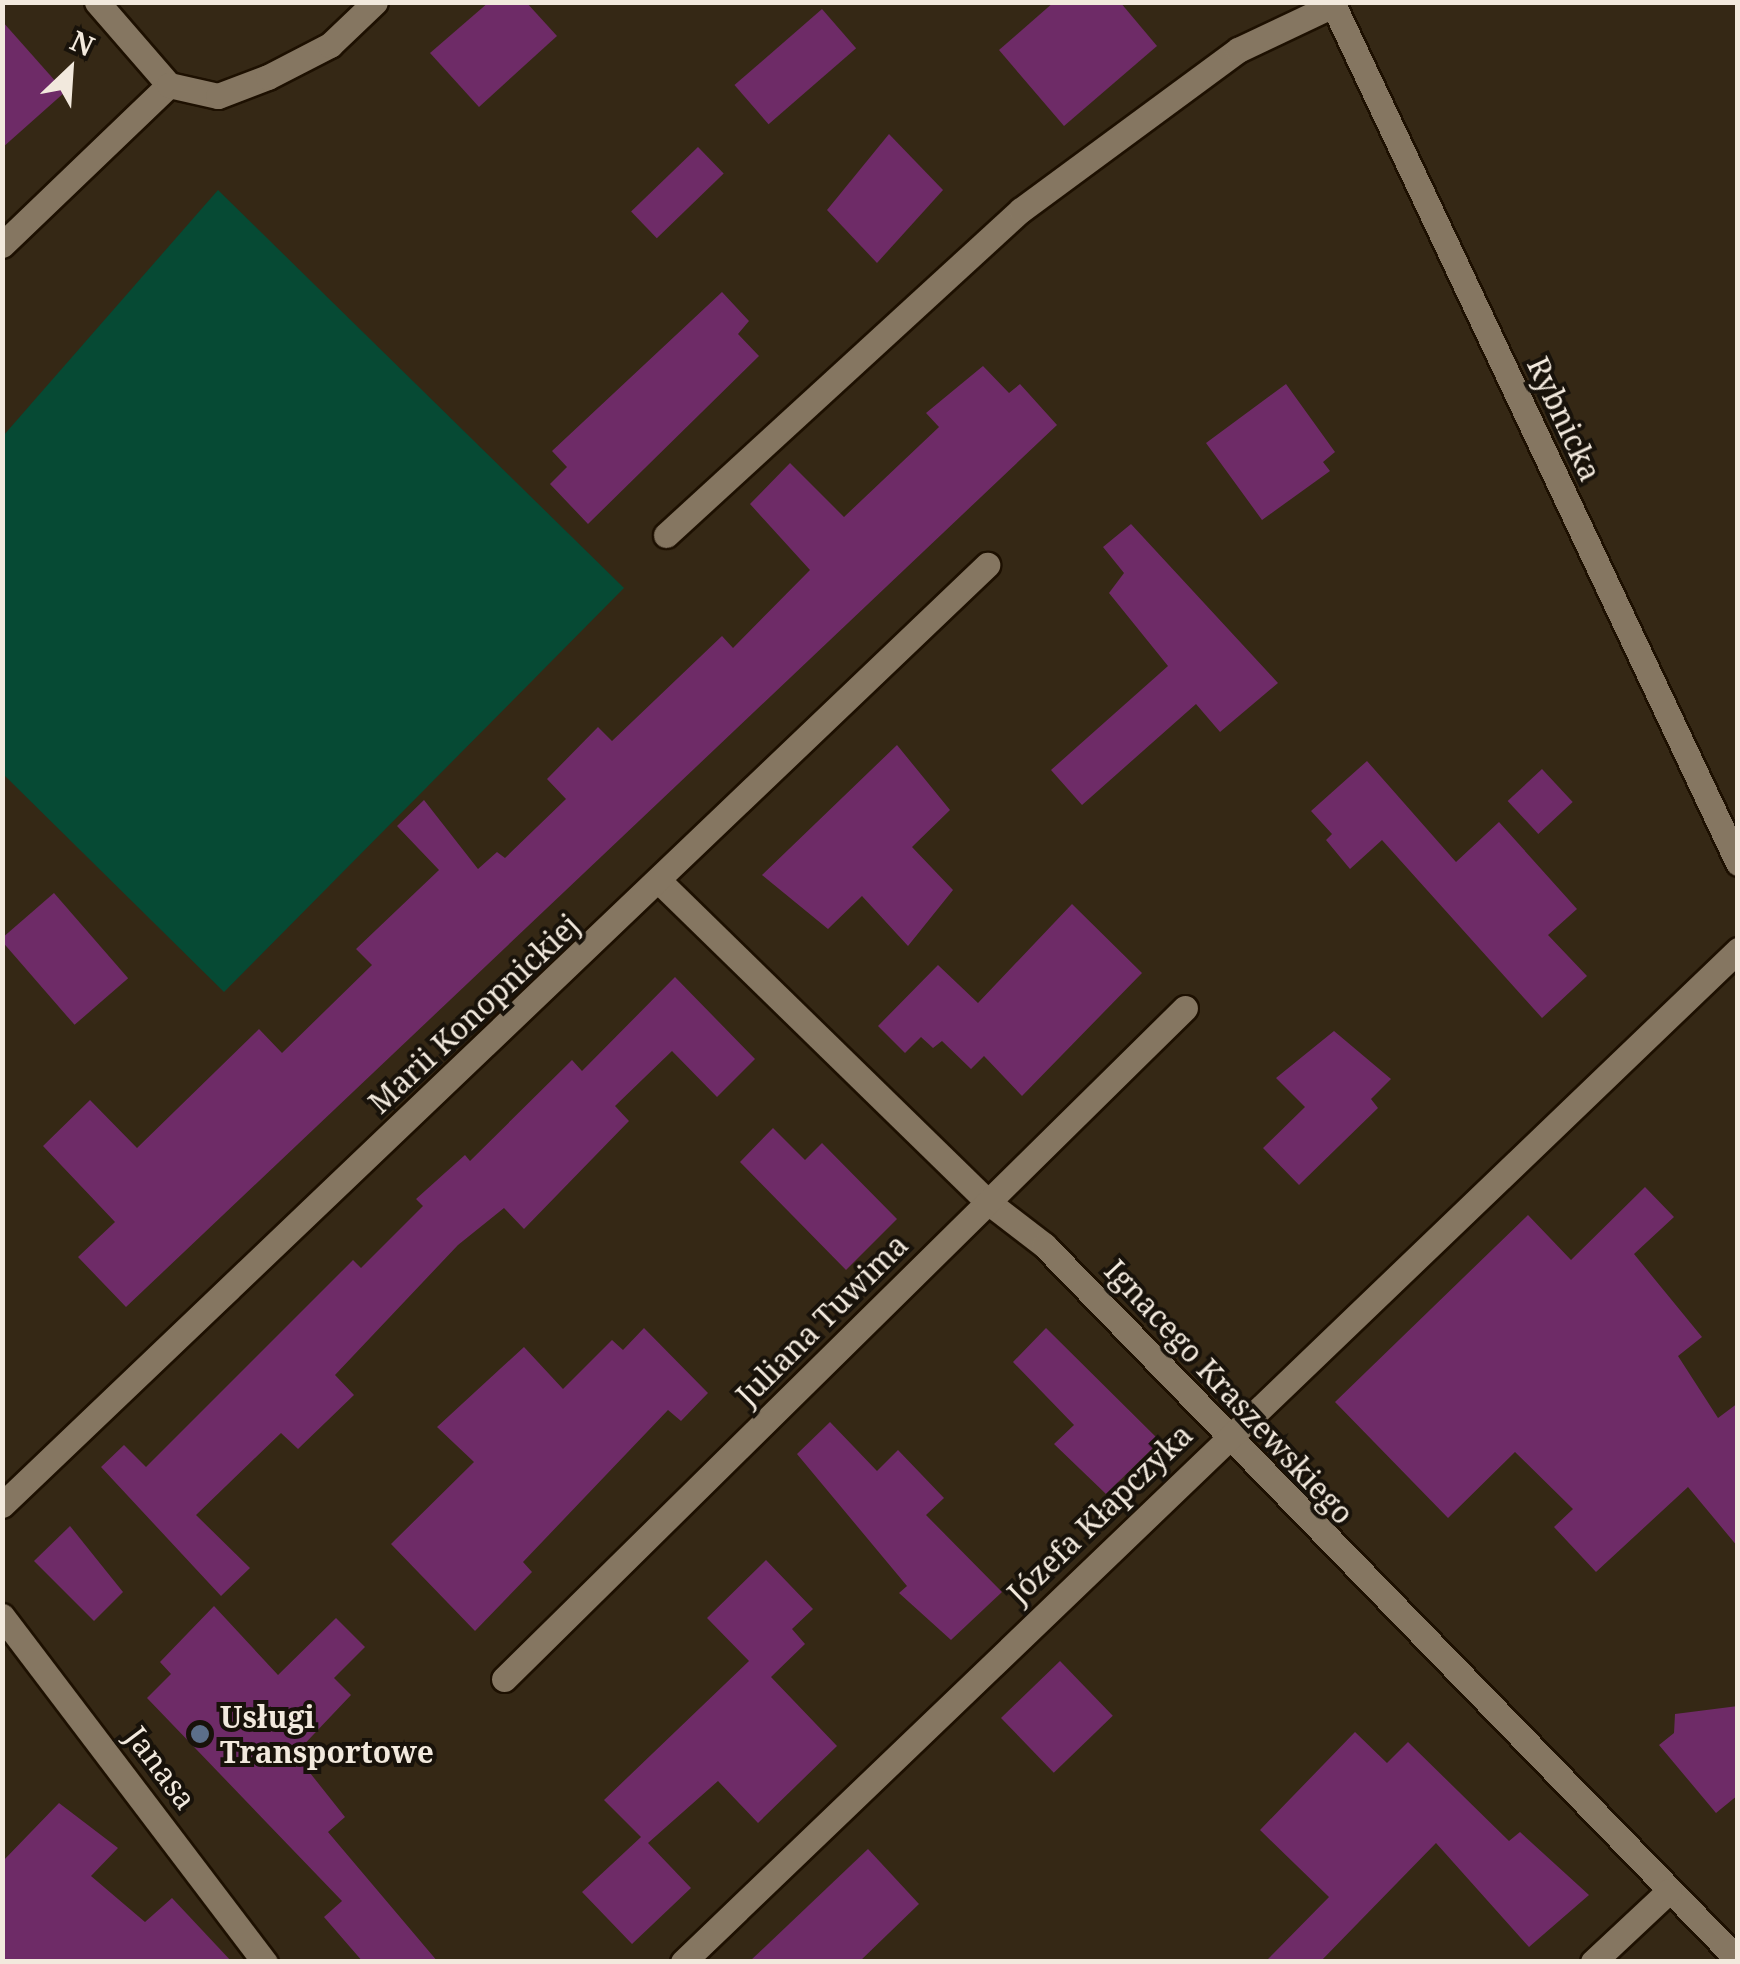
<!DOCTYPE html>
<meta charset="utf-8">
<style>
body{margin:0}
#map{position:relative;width:1740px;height:1964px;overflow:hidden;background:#352815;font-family:"Noto Serif",serif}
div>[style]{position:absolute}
.green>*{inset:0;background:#064a34}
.building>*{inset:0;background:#6e2b67;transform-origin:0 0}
.roads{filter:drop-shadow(2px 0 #1d1001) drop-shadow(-2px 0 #1d1001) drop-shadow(0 2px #1d1001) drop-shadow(0 -2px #1d1001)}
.minor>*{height:25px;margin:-12.5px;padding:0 12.5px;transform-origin:12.5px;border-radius:12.5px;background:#857661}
.tertiary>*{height:25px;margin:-12.5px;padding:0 12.5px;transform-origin:12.5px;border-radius:12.5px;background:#857661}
.dots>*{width:28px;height:28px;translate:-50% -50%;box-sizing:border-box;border:5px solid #18120a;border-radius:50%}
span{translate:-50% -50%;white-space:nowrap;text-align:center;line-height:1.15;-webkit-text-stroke:8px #18120a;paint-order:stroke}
.street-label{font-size:30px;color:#f2e9dd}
.poi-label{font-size:30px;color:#f2e9dd;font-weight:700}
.left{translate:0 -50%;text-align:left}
.frame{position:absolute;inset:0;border:5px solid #f2e9dd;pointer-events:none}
.north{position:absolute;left:20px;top:20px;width:100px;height:100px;-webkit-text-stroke:8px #18120a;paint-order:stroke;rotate:25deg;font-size:28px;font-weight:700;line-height:40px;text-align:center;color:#f2e9dd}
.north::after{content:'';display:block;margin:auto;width:35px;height:45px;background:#f2e9dd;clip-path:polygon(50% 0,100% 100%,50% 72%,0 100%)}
</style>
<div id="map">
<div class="green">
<div style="clip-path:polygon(218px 190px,624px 588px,224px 992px,2px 773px,3px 436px)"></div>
</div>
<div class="building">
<div style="clip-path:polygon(489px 2px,526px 2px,557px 36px,479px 107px,430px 53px)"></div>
<div style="clip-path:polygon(1054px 2px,1120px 2px,1157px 46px,1064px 126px,999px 50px)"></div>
<div style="left:822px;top:9px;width:52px;height:116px;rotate:49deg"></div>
<div style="clip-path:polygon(2px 21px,65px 92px,2px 148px)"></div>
<div style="clip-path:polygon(889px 134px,943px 190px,877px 263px,827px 210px)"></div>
<div style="left:698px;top:147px;width:37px;height:93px;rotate:46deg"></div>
<div style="clip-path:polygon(722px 292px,749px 321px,738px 334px,759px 356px,588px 524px,550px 484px,567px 467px,552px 451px)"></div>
<div style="clip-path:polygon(983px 366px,1009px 393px,1020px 384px,1057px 425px,126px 1307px,78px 1257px,115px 1222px,43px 1146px,90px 1100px,137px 1148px,259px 1029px,282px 1053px,372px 965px,356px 949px,439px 870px,397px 826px,424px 800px,478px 869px,497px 852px,505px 858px,566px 799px,547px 779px,598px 727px,612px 741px,722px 636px,733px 648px,810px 570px,750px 504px,790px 463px,844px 517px,939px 427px,926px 413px)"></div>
<div style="clip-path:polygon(1286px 384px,1335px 452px,1323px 462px,1330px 471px,1262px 520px,1206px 443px)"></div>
<div style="clip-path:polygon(1131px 524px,1278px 683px,1220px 732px,1196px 704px,1082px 805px,1051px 770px,1168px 666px,1109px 593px,1124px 573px,1103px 547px)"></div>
<div style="clip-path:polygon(897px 745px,950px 810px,912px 847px,953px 890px,908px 946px,862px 896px,828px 929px,762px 875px)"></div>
<div style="clip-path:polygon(1367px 761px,1456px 862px,1499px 822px,1577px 909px,1548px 935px,1587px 976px,1542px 1018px,1382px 840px,1350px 869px,1326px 840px,1332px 834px,1311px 811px)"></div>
<div style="left:1542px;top:769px;width:45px;height:47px;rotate:47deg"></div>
<div style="left:54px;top:893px;width:113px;height:71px;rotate:49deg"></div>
<div style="clip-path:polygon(1072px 904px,1142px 973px,1022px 1096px,984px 1056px,971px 1069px,942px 1041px,933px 1048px,921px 1037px,905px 1053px,878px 1026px,938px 965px,978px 1003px)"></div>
<div style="clip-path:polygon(675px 977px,755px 1059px,717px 1097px,672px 1051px,615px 1106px,629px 1121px,524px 1229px,504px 1208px,458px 1245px,335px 1375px,354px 1395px,298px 1449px,281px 1433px,196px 1515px,250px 1568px,221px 1596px,101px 1467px,124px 1445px,146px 1467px,353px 1260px,361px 1268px,423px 1206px,416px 1199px,465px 1155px,470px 1161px,572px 1060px,582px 1071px)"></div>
<div style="clip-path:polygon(1334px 1031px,1391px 1079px,1371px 1099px,1378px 1108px,1299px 1185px,1263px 1148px,1305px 1107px,1276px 1078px)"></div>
<div style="clip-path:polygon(773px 1128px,805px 1160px,822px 1143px,897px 1219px,846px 1270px,740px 1162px)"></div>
<div style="clip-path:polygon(1645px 1187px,1674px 1217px,1634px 1254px,1702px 1337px,1678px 1356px,1718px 1418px,1738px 1403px,1738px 1547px,1688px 1487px,1596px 1572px,1554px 1527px,1573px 1509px,1515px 1452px,1448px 1518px,1335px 1402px,1528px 1215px,1571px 1260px)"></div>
<div style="clip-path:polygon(644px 1328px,708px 1393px,681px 1421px,668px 1410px,523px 1562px,532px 1572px,475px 1631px,391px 1544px,474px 1462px,437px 1427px,524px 1347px,563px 1389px,612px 1340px,623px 1350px)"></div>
<div style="clip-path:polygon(1046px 1328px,1160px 1441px,1106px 1494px,1054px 1444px,1074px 1425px,1013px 1362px)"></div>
<div style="clip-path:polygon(830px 1422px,877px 1471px,898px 1450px,944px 1498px,926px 1515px,1002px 1592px,951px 1640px,899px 1593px,907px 1586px,797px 1454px)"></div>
<div style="clip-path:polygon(70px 1526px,123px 1592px,94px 1621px,34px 1561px)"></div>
<div style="clip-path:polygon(766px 1560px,813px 1609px,792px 1629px,805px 1644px,771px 1677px,837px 1746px,758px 1823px,718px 1781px,648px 1843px,691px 1888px,632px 1944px,582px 1892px,641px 1837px,604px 1800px,749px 1661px,707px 1618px)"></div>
<div style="clip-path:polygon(214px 1606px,278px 1675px,336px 1618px,365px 1647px,334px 1678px,351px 1695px,295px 1754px,345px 1817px,328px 1832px,438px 1962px,363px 1962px,324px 1917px,342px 1901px,147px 1698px,171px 1674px,160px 1662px)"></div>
<div style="left:1060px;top:1661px;width:76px;height:82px;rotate:46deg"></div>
<div style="clip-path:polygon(1738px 1706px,1738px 1795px,1716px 1813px,1659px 1745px,1674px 1733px,1675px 1714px)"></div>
<div style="clip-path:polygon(1355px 1732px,1387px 1763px,1408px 1742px,1509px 1841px,1520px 1832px,1589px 1895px,1529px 1947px,1436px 1843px,1320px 1962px,1265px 1962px,1329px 1897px,1260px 1830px)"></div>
<div style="clip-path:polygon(59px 1803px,118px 1848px,91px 1876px,145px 1922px,172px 1898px,232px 1962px,2px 1962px,2px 1862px)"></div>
<div style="clip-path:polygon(868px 1849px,919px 1904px,859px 1962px,749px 1962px)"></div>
</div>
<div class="roads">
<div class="minor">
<div style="left:97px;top:2px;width:110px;rotate:49.1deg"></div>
<div style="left:2px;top:245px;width:231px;rotate:-43.8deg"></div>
<div style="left:169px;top:85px;width:50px;rotate:12.7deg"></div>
<div style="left:218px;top:96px;width:53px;rotate:-20.8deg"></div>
<div style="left:268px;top:77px;width:70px;rotate:-27.3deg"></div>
<div style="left:330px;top:45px;width:62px;rotate:-43.7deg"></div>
<div style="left:666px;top:535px;width:481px;rotate:-42.5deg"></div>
<div style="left:1021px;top:210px;width:270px;rotate:-36.4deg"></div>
<div style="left:1238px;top:50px;width:105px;rotate:-25.3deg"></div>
<div style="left:660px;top:882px;width:458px;rotate:44.3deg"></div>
<div style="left:988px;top:1202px;width:71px;rotate:37.5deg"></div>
<div style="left:1044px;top:1245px;width:996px;rotate:45.85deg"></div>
<div style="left:2px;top:1505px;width:1362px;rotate:-43.66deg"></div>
<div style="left:2px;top:1616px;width:435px;rotate:52.8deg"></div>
<div style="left:504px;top:1679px;width:956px;rotate:-44.58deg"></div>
<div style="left:683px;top:1962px;width:1462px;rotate:-43.81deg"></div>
<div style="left:1593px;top:1962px;width:104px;rotate:-43.1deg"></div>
</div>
<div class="tertiary">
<div style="left:1332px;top:2px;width:952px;rotate:64.75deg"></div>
</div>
</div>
<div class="dots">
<div style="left:200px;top:1734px;background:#5c6f8a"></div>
</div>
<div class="street-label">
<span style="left:1564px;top:419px;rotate:65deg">Rybnicka</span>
<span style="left:474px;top:1014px;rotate:-43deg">Marii Konopnickiej</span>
<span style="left:822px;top:1320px;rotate:-45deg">Juliana Tuwima</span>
<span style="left:1229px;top:1392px;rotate:47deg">Ignacego Kraszewskiego</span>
<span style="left:1100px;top:1514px;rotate:-44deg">Józefa Kłapczyka</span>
<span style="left:161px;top:1768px;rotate:53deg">Janasa</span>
</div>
<div class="poi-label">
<span class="left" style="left:220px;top:1734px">Usługi<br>Transportowe</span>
</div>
<div class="frame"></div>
<div class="north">N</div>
</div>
